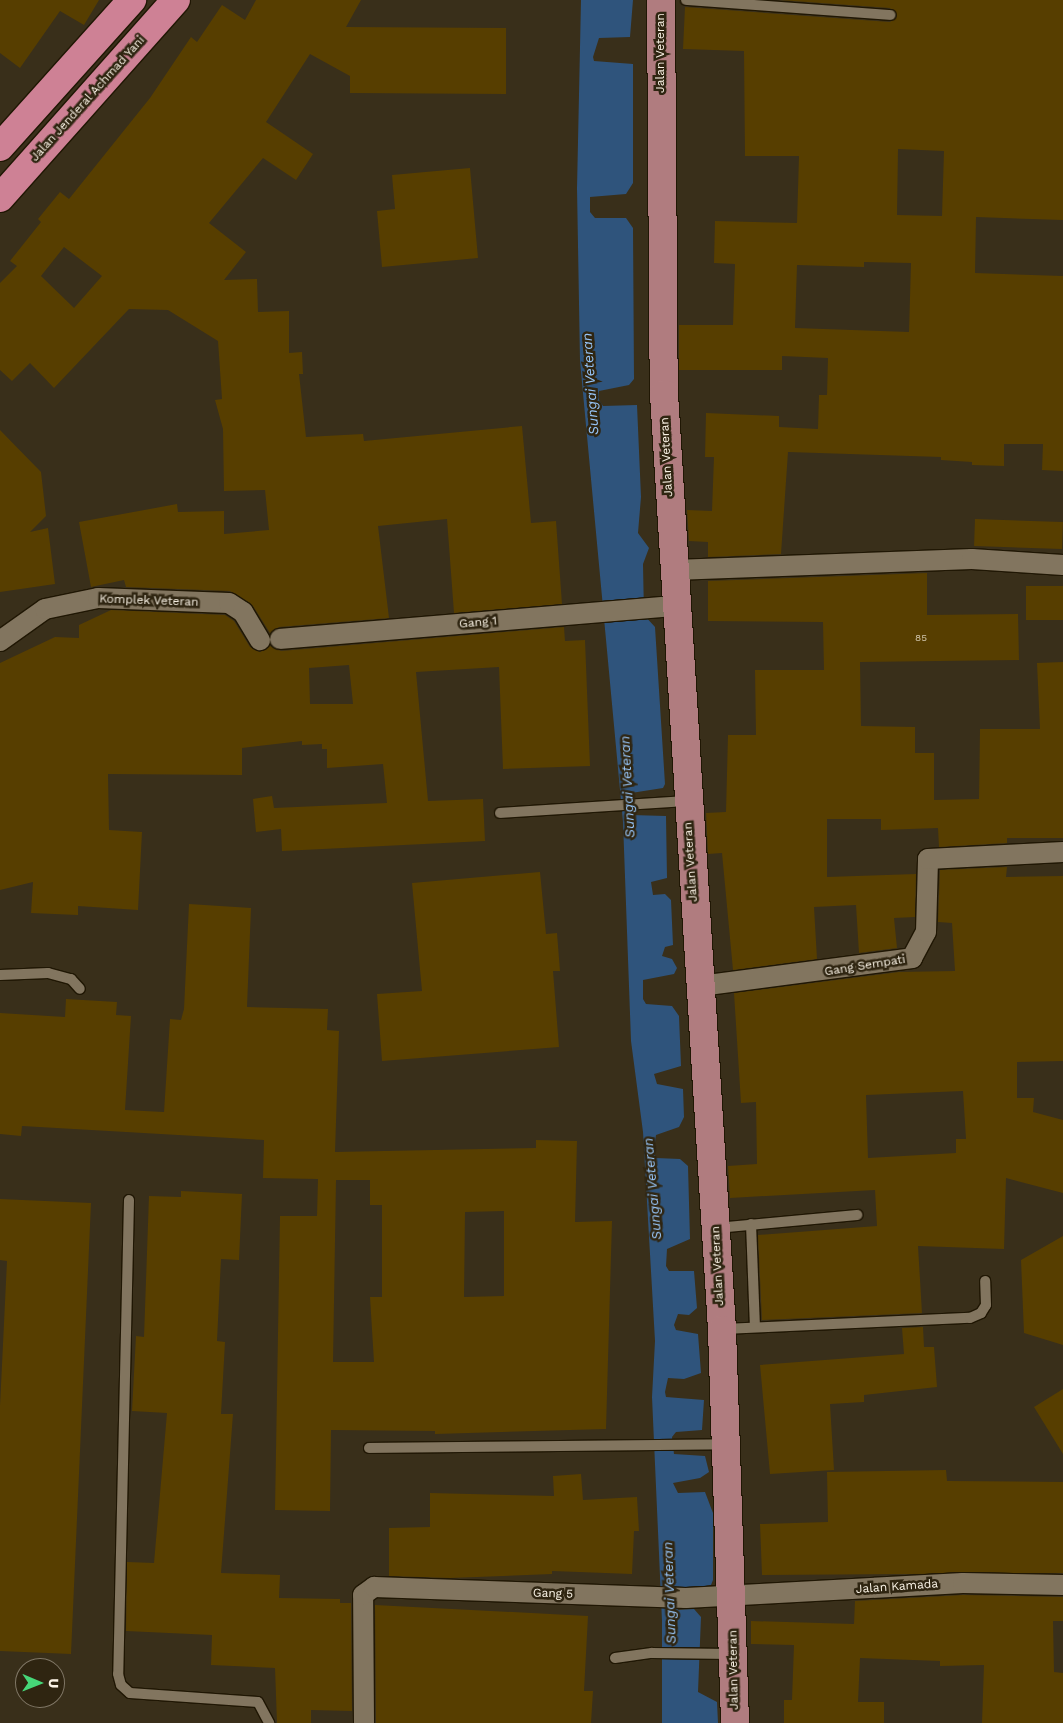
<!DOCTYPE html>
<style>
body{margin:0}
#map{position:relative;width:1063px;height:1723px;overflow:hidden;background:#392f1a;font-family:"Work Sans",sans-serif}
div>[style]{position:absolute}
.water>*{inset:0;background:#2f547c}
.building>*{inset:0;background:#573e00;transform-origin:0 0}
.roads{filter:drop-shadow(1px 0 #201704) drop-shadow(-1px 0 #201704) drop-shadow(0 1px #201704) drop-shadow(0 -1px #201704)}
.lane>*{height:10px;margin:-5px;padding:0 5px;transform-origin:5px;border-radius:5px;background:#82755f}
.street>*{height:20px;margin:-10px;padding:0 10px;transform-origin:10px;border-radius:10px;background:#82755f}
.primary>*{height:28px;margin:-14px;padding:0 14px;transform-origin:14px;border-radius:14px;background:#b07c7f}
.highway>*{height:28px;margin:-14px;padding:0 14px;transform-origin:14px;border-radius:14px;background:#ce8195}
span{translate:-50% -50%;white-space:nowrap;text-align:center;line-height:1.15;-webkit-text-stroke:5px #2f2511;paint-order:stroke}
.number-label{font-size:10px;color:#d1c6ac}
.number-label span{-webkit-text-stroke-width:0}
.street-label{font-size:12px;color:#faf3e6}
.water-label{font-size:14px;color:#97c5f8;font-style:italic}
.north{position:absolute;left:15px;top:1658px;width:50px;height:50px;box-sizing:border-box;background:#2f2511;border:1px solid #807766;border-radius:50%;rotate:91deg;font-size:14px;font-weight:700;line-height:20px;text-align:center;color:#faf3e6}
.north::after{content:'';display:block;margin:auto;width:18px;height:22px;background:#46d779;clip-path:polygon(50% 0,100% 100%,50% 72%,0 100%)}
</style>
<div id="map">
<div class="water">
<div style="clip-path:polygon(581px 0,633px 0,630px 37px,599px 38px,593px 57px,594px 61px,633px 64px,633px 183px,626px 194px,590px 197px,590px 212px,595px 218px,626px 218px,633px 228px,634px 379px,629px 385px,599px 391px,599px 400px,603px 406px,637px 405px,641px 497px,638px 533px,649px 548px,643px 564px,644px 615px,655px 627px,665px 784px,663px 788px,631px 793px,629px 797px,631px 815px,666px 816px,667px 878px,651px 882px,653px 895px,665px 894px,671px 900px,673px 945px,665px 947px,662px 956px,672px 959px,677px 968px,674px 974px,643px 980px,643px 999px,646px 1004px,672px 1006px,679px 1016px,681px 1066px,654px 1074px,657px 1084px,683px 1089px,684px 1117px,679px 1127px,656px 1135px,654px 1152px,656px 1158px,680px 1159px,688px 1166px,690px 1239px,667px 1249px,666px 1266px,669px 1271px,694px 1271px,697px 1308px,689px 1315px,678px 1314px,674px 1325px,676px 1330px,698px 1334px,701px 1373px,684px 1379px,668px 1378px,665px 1392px,666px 1397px,704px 1400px,702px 1430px,676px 1432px,672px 1437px,674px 1454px,705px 1456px,709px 1472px,700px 1478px,673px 1483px,678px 1493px,705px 1492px,713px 1513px,713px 1580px,711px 1585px,694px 1588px,675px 1605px,678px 1610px,694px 1609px,701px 1617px,698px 1692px,717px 1702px,718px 1723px,662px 1723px,662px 1621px,652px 1397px,655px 1341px,643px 1132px,631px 1041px,623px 822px,580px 361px,577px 188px)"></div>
</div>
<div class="building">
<div style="clip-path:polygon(0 0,99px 0,84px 25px,60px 11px,20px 68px,0 53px)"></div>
<div style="clip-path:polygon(evenodd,256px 0,361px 0,346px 27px,506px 28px,506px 94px,350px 93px,350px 76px,310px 54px,266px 122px,313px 154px,296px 180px,263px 158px,209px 223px,246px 252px,224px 280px,257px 279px,258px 312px,289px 311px,289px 353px,302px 352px,303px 374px,299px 374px,306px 437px,363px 434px,364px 441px,522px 426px,531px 523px,556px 521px,562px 604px,454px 613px,447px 519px,378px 526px,389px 618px,279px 627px,270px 633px,253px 606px,230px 591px,126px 587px,124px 580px,91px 587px,79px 522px,177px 504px,178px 512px,224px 511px,224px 534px,269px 530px,265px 490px,224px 491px,223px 429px,215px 400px,222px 399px,218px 341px,168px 310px,129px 309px,54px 388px,30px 363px,12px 381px,0 370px,0 283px,17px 266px,10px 261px,41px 222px,38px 219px,60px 192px,69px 199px,150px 98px,191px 37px,197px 42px,222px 5px,245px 20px,256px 0,64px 247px,102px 276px,74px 308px,41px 276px,64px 247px)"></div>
<div style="clip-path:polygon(evenodd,780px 0,1063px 0,1063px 220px,976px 217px,975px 273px,1063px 276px,1063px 471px,1042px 470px,1043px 444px,1004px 444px,1004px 466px,972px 465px,972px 462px,941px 460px,941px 457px,788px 452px,781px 554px,708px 557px,708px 542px,689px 541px,687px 510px,712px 511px,714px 457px,705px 457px,706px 413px,779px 416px,779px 427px,818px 429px,819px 395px,827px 395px,828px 358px,782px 356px,782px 370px,679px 370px,679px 325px,733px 325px,735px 264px,714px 263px,715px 221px,797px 223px,799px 156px,745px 156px,744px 51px,683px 49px,685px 7px,890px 22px,897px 16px,890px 8px,780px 0,898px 149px,944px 151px,942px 216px,897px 215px,898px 149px,780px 0,864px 262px,911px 263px,909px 332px,795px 328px,797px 265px,864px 267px,864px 262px)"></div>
<div style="clip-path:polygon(470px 168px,478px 258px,382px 267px,377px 211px,395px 209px,392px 175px)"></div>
<div style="clip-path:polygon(0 430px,41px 472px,46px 516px,30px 532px,48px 528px,55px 584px,0 592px)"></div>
<div style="left:975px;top:519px;width:88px;height:27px;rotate:2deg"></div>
<div style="clip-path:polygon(927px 573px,927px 615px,1018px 614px,1019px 660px,860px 662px,861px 726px,915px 727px,915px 753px,934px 753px,934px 800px,979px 799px,980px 729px,1040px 729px,1037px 663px,1063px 662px,1063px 838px,1007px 838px,1007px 843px,939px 847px,938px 828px,881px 830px,881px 819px,827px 819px,827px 877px,916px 874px,915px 917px,894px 918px,897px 948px,859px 953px,856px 905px,814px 907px,817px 959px,733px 970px,722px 853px,708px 854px,706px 813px,726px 812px,728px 735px,756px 735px,755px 670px,824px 670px,823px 622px,708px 621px,708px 581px)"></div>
<div style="left:1026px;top:586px;width:37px;height:34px"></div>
<div style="clip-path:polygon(evenodd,111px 610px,225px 615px,234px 621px,250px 647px,260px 652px,270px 646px,281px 651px,564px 627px,565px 641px,585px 640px,590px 766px,503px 769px,499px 667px,416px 672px,428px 801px,483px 799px,485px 841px,282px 851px,281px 829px,256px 832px,253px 799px,272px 796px,274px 808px,387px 803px,383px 764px,327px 768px,327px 749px,322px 749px,322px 744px,302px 745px,302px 741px,242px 748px,242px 775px,108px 774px,109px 830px,142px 832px,138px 910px,78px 906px,78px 915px,31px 913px,33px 882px,0 890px,0 663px,55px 637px,79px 638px,79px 625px,111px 610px,349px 665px,353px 704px,310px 704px,309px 668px,349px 665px)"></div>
<div style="clip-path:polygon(evenodd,1007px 867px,1006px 877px,1063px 876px,1063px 1061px,1017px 1062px,1017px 1098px,1034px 1098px,1033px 1112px,1063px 1120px,1063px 1193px,1006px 1178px,1004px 1249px,918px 1246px,922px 1313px,762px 1320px,758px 1235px,877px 1226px,875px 1190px,730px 1198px,728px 1166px,757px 1164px,756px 1102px,741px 1103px,734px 993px,899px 972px,955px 971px,952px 923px,938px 922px,940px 870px,1007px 867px,963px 1091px,966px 1139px,956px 1139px,956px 1153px,868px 1158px,866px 1095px,963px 1091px)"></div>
<div style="clip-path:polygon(540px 872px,546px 934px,557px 933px,560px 971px,553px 971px,559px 1047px,382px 1061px,377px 994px,422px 991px,412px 883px)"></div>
<div style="clip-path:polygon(evenodd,189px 904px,251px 908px,247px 1007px,328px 1009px,327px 1030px,339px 1031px,335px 1152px,536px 1148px,536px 1140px,577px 1141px,575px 1222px,612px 1221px,606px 1429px,435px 1434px,435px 1431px,331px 1430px,330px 1511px,275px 1510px,280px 1216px,317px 1216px,318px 1179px,263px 1178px,264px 1140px,22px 1126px,21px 1136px,0 1134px,0 1013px,65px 1017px,66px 999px,117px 1002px,116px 1015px,131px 1016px,125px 1110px,164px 1112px,170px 1019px,181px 1020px,184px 1009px,189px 904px,336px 1180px,370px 1180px,370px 1205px,382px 1205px,382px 1297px,370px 1297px,374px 1362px,333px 1362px,336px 1180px,189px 904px,504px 1211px,504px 1296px,464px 1297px,465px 1212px,504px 1211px)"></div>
<div style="clip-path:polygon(181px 1191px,242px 1194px,239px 1260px,221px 1259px,217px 1341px,225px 1342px,221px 1414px,233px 1414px,221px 1573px,280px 1575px,279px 1598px,340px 1599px,340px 1603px,351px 1603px,352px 1711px,311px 1710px,311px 1723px,277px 1723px,275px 1668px,211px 1665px,212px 1635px,126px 1631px,127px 1562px,154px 1563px,167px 1413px,132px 1411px,136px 1336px,144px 1337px,149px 1196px,181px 1197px)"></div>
<div style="clip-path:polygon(0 1199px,91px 1203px,71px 1654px,0 1651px,0 1406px,7px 1261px,0 1260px)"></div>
<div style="clip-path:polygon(1063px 1236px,1063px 1345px,1024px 1333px,1021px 1260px)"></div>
<div style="clip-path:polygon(923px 1327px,924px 1347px,934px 1347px,937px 1387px,864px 1395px,864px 1402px,830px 1404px,834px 1470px,770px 1474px,760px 1365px,904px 1354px,902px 1328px)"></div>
<div style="clip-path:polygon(1063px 1389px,1063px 1454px,1034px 1407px)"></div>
<div style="clip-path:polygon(946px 1470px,947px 1481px,1063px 1482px,1063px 1573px,762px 1575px,760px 1524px,828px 1522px,827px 1472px)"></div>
<div style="clip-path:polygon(581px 1474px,583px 1500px,637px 1497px,639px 1531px,634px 1531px,632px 1574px,552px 1571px,552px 1574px,450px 1578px,389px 1576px,389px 1528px,430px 1527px,430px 1493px,554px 1496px,553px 1476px)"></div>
<div style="clip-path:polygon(963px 1595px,1063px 1597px,1063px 1621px,1053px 1621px,1054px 1672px,1063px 1673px,1063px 1723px,982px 1723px,984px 1665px,940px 1666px,940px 1661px,860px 1658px,858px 1702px,884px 1702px,884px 1723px,784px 1723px,784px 1700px,792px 1700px,794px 1645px,751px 1644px,751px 1621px,854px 1624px,855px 1601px)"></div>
<div style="clip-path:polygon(375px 1605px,588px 1616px,584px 1691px,593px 1691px,591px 1723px,376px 1723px)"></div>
</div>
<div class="roads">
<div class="lane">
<div style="left:686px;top:0;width:205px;rotate:4.2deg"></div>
<div style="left:500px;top:813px;width:186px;rotate:-3.7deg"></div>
<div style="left:0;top:975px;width:48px;rotate:-2.4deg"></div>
<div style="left:48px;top:973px;width:24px;rotate:15deg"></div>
<div style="left:71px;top:979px;width:13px;rotate:48deg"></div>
<div style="left:129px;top:1200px;width:474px;rotate:91.3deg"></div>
<div style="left:118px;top:1674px;width:11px;rotate:75deg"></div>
<div style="left:121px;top:1685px;width:12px;rotate:42deg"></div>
<div style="left:130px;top:1693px;width:128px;rotate:4deg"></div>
<div style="left:258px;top:1702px;width:24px;rotate:62deg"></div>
<div style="left:751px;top:1224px;width:102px;rotate:87.8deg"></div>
<div style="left:716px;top:1228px;width:142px;rotate:-5.3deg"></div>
<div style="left:724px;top:1329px;width:246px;rotate:-2.6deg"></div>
<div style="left:970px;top:1318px;width:12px;rotate:-24deg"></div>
<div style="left:981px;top:1313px;width:9px;rotate:-58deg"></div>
<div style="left:986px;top:1305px;width:24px;rotate:-92deg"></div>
<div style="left:369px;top:1448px;width:357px;rotate:-0.6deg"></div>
<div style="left:615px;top:1658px;width:37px;rotate:-8deg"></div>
<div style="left:652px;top:1653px;width:79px;rotate:0.7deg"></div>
</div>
<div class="street">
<div style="left:674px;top:570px;width:298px;rotate:-2.1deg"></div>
<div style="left:972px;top:559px;width:91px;rotate:3.8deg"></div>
<div style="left:280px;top:639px;width:397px;rotate:-4.8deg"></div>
<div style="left:0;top:641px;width:55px;rotate:-35.4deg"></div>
<div style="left:45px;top:609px;width:54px;rotate:-11.7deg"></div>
<div style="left:98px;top:598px;width:131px;rotate:2.2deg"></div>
<div style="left:229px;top:603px;width:17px;rotate:33deg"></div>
<div style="left:243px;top:612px;width:33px;rotate:59deg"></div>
<div style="left:700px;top:986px;width:214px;rotate:-7.5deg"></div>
<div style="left:912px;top:958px;width:30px;rotate:-62deg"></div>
<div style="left:926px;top:932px;width:73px;rotate:-88.4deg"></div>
<div style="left:928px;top:859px;width:135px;rotate:-3deg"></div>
<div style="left:364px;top:1723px;width:128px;rotate:-90.4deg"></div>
<div style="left:363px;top:1595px;width:14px;rotate:-36deg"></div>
<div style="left:374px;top:1587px;width:312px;rotate:2deg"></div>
<div style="left:686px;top:1598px;width:277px;rotate:-3.1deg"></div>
<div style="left:963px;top:1583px;width:100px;rotate:1.1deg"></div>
</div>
<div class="primary">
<div style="left:661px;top:0;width:394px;rotate:89.6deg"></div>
<div style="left:664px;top:394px;width:938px;rotate:86.45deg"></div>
<div style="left:722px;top:1330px;width:393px;rotate:88.1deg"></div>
</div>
<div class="highway">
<div style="left:0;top:147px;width:198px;rotate:-48.1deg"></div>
<div style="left:0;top:198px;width:265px;rotate:-48.4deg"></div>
</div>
</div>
<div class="number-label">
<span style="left:921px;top:638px">85</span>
</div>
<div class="street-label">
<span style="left:661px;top:53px;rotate:-90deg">Jalan Veteran</span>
<span style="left:88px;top:99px;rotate:-48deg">Jalan Jenderal Achmad Yani</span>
<span style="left:667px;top:457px;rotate:-93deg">Jalan Veteran</span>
<span style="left:149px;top:601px;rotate:2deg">Komplek Veteran</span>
<span style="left:478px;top:623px;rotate:-5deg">Gang 1</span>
<span style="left:691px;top:862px;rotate:-94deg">Jalan Veteran</span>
<span style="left:865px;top:966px;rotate:-9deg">Gang Sempati</span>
<span style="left:718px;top:1266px;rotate:-93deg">Jalan Veteran</span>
<span style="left:897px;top:1587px;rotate:-4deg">Jalan Kamada</span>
<span style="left:553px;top:1594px;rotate:2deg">Gang 5</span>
<span style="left:734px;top:1670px;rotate:-91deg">Jalan Veteran</span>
</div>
<div class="water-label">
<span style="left:590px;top:384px;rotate:-94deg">Sungai Veteran</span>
<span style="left:627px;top:787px;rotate:-93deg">Sungai Veteran</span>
<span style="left:652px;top:1189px;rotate:-95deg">Sungai Veteran</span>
<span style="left:669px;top:1593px;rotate:-92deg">Sungai Veteran</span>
</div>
<div class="north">U</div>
</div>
